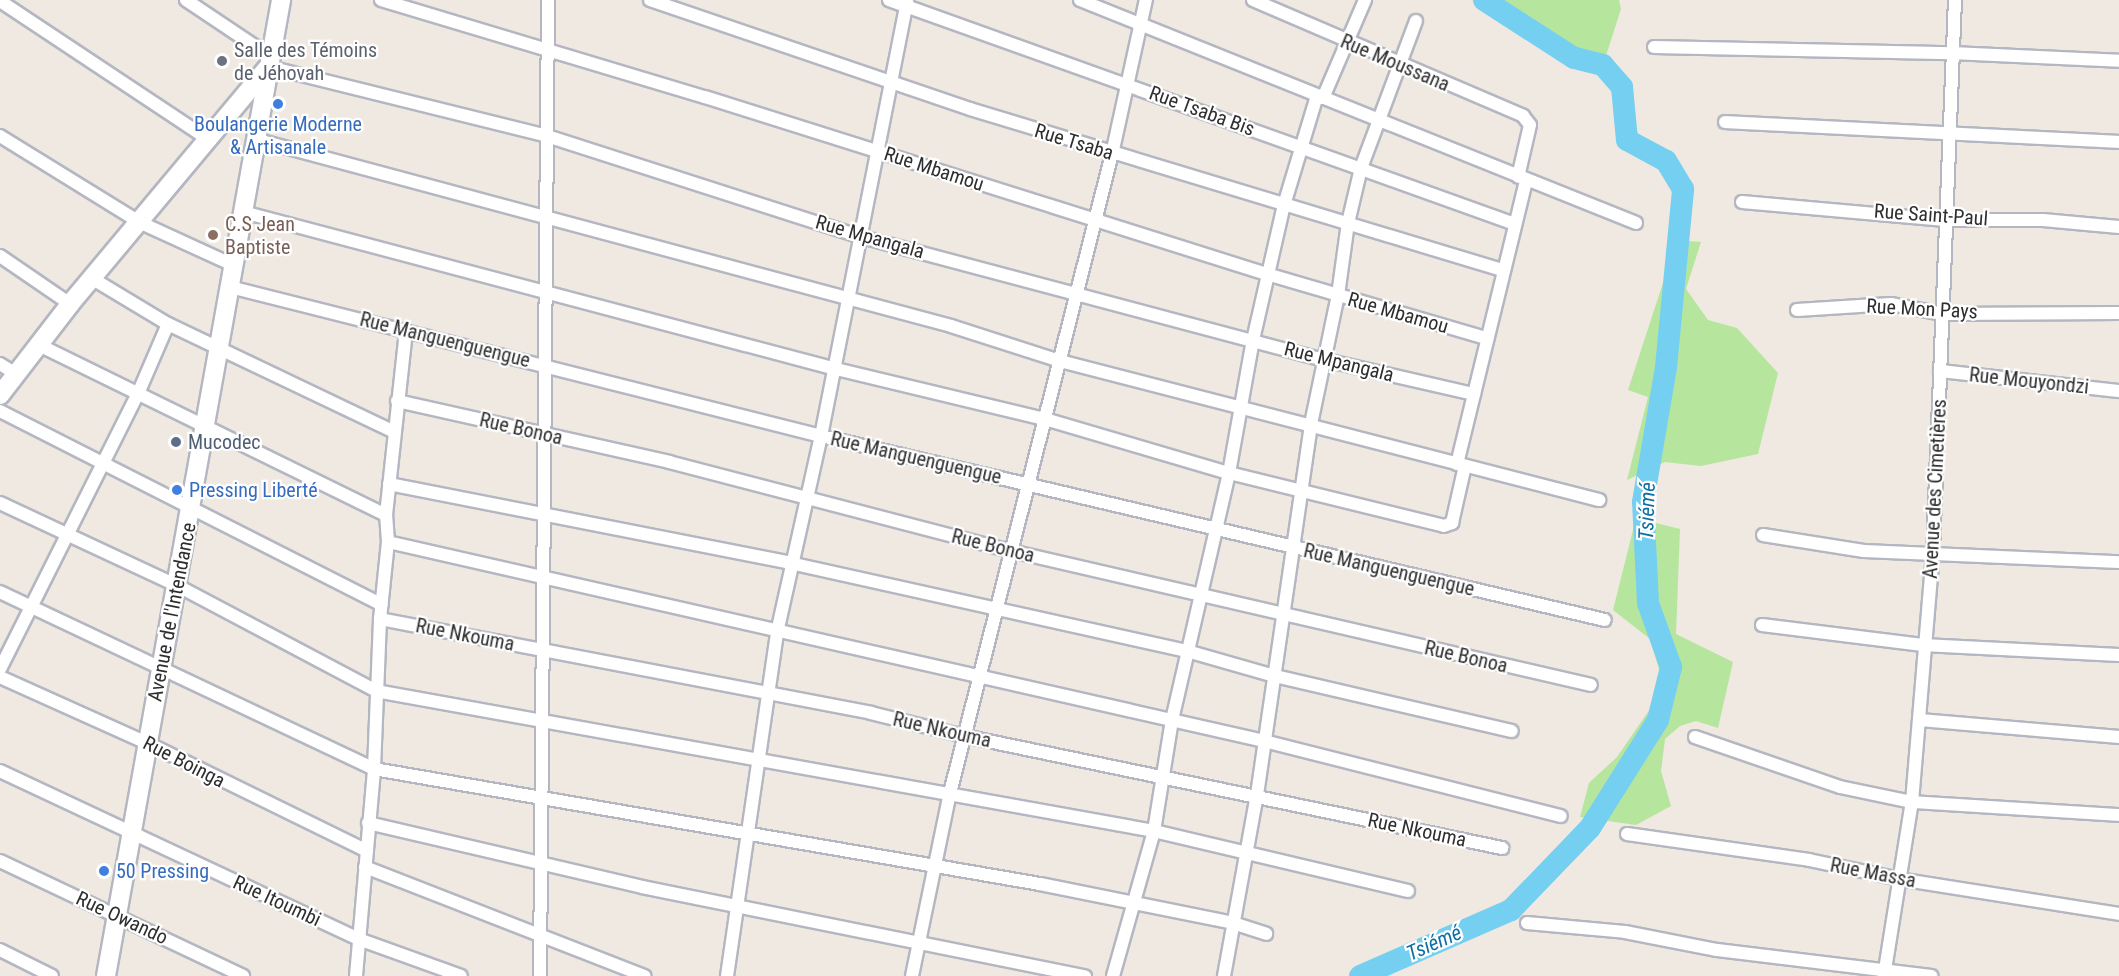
<!DOCTYPE html>
<meta charset="utf-8">
<style>
body{margin:0}
#map{position:relative;width:2119px;height:976px;overflow:hidden;background:#efe9e1;font-family:"Roboto Condensed",sans-serif}
div>[style]{position:absolute}
.green>*{inset:0;background:#b6e59e}
.river>*{height:22px;margin:-11px;padding:0 11px;transform-origin:11px;border-radius:11px;background:#75cff0}
.roads{filter:drop-shadow(2px 0 #b4b7c1) drop-shadow(-2px 0 #b4b7c1) drop-shadow(0 2px #b4b7c1) drop-shadow(0 -2px #b4b7c1)}
.street>*{height:12px;margin:-6px;padding:0 6px;transform-origin:6px;border-radius:6px;background:#fff}
.secondary>*{height:18px;margin:-9px;padding:0 9px;transform-origin:9px;border-radius:9px;background:#fff}
.dots>*{width:16px;height:16px;translate:-50% -50%;box-sizing:border-box;border:3px solid #fff;border-radius:50%}
span{translate:-50% -50%;white-space:nowrap;text-align:center;line-height:1.15;-webkit-text-stroke:4.5px #fff;paint-order:stroke}
.worship-label{font-size:20px;color:#5b616d}
.left{translate:0 -50%;text-align:left}
.street-label{font-size:20px;color:#2e2e2e}
.shop-label{font-size:20px;color:#366cbe}
.education-label{font-size:20px;color:#785e54}
.service-label{font-size:20px;color:#4e5e75}
.water-label{font-size:21px;color:#0d6fa3;font-style:italic}
</style>
<div id="map">
<div class="green">
<div style="clip-path:polygon(1472px 0,1619px 0,1621px 9px,1603px 65px)"></div>
<div style="clip-path:polygon(1677px 240px,1701px 242px,1686px 289px,1708px 320px,1737px 328px,1778px 373px,1758px 454px,1701px 466px,1665px 462px,1627px 480px,1648px 397px,1628px 390px)"></div>
<div style="clip-path:polygon(1636px 518px,1680px 529px,1676px 634px,1733px 662px,1718px 728px,1696px 721px,1680px 726px,1665px 739px,1661px 771px,1671px 806px,1636px 825px,1580px 817px,1589px 783px,1617px 757px,1650px 709px,1660px 673px,1650px 639px,1613px 610px)"></div>
</div>
<div class="river">
<div style="left:1360px;top:976px;width:165px;rotate:-23.6deg"></div>
<div style="left:1511px;top:910px;width:114px;rotate:-46.1deg"></div>
<div style="left:1590px;top:828px;width:128px;rotate:-57.8deg"></div>
<div style="left:1658px;top:720px;width:55px;rotate:-76.2deg"></div>
<div style="left:1671px;top:667px;width:68px;rotate:-109.8deg"></div>
<div style="left:1648px;top:603px;width:101px;rotate:-92.8deg"></div>
<div style="left:1643px;top:502px;width:137px;rotate:-80.3deg"></div>
<div style="left:1666px;top:367px;width:179px;rotate:-84.5deg"></div>
<div style="left:1683px;top:189px;width:33px;rotate:-121deg"></div>
<div style="left:1666px;top:161px;width:44px;rotate:-151.7deg"></div>
<div style="left:1627px;top:140px;width:53px;rotate:-95.4deg"></div>
<div style="left:1622px;top:87px;width:29px;rotate:-131deg"></div>
<div style="left:1603px;top:65px;width:30px;rotate:-166deg"></div>
<div style="left:1574px;top:58px;width:107px;rotate:-147.2deg"></div>
</div>
<div class="roads">
<div class="street">
<div style="left:186px;top:0;width:102px;rotate:33.8deg"></div>
<div style="left:381px;top:0;width:338px;rotate:16.7deg"></div>
<div style="left:705px;top:97px;width:592px;rotate:17.49deg"></div>
<div style="left:1270px;top:275px;width:225px;rotate:16.3deg"></div>
<div style="left:650px;top:0;width:338px;rotate:18.8deg"></div>
<div style="left:970px;top:109px;width:556px;rotate:16.84deg"></div>
<div style="left:889px;top:0;width:665px;rotate:19.69deg"></div>
<div style="left:1080px;top:0;width:599px;rotate:21.85deg"></div>
<div style="left:1253px;top:0;width:294px;rotate:23.2deg"></div>
<div style="left:1523px;top:116px;width:11px;rotate:52deg"></div>
<div style="left:1530px;top:125px;width:53px;rotate:103deg"></div>
<div style="left:0;top:1px;width:250px;rotate:33.6deg"></div>
<div style="left:1654px;top:47px;width:298px;rotate:1.2deg"></div>
<div style="left:1952px;top:53px;width:167px;rotate:2.7deg"></div>
<div style="left:269px;top:67px;width:286px;rotate:13.9deg"></div>
<div style="left:547px;top:136px;width:327px;rotate:17.8deg"></div>
<div style="left:858px;top:236px;width:483px;rotate:14.9deg"></div>
<div style="left:1325px;top:360px;width:153px;rotate:12.9deg"></div>
<div style="left:1323px;top:98px;width:107px;rotate:-66.8deg"></div>
<div style="left:1725px;top:122px;width:395px;rotate:2.9deg"></div>
<div style="left:0;top:136px;width:163px;rotate:31.7deg"></div>
<div style="left:139px;top:222px;width:106px;rotate:24.6deg"></div>
<div style="left:258px;top:140px;width:718px;rotate:15.02deg"></div>
<div style="left:951px;top:326px;width:114px;rotate:17.8deg"></div>
<div style="left:1060px;top:361px;width:557px;rotate:14.46deg"></div>
<div style="left:1742px;top:202px;width:204px;rotate:5.1deg"></div>
<div style="left:1945px;top:220px;width:98px"></div>
<div style="left:2043px;top:220px;width:76px;rotate:5.3deg"></div>
<div style="left:243px;top:212px;width:609px;rotate:14.83deg"></div>
<div style="left:832px;top:368px;width:219px;rotate:13.5deg"></div>
<div style="left:1045px;top:419px;width:192px;rotate:16.4deg"></div>
<div style="left:1229px;top:473px;width:221px;rotate:13.8deg"></div>
<div style="left:1444px;top:526px;width:9px;rotate:-21deg"></div>
<div style="left:1452px;top:523px;width:58px;rotate:-77.2deg"></div>
<div style="left:0;top:256px;width:85px;rotate:34.4deg"></div>
<div style="left:93px;top:279px;width:87px;rotate:31deg"></div>
<div style="left:168px;top:324px;width:250px;rotate:25.5deg"></div>
<div style="left:230px;top:287px;width:609px;rotate:14.15deg"></div>
<div style="left:821px;top:436px;width:805px;rotate:13.21deg"></div>
<div style="left:1797px;top:310px;width:94px;rotate:-3.7deg"></div>
<div style="left:1891px;top:304px;width:53px;rotate:10.9deg"></div>
<div style="left:1943px;top:314px;width:176px;rotate:-0.3deg"></div>
<div style="left:39px;top:345px;width:386px;rotate:26.1deg"></div>
<div style="left:0;top:364px;width:19px;rotate:32deg"></div>
<div style="left:1940px;top:371px;width:180px;rotate:6.4deg"></div>
<div style="left:397px;top:401px;width:279px;rotate:12.6deg"></div>
<div style="left:669px;top:462px;width:353px;rotate:14.6deg"></div>
<div style="left:1011px;top:551px;width:595px;rotate:13.01deg"></div>
<div style="left:0;top:411px;width:428px;rotate:26.9deg"></div>
<div style="left:1457px;top:464px;width:292px;rotate:-76.3deg"></div>
<div style="left:389px;top:484px;width:409px;rotate:11.1deg"></div>
<div style="left:790px;top:563px;width:407px;rotate:12.5deg"></div>
<div style="left:1187px;top:651px;width:91px;rotate:15.9deg"></div>
<div style="left:1275px;top:676px;width:243px;rotate:13.1deg"></div>
<div style="left:0;top:503px;width:196px;rotate:25deg"></div>
<div style="left:178px;top:586px;width:224px;rotate:27.9deg"></div>
<div style="left:376px;top:691px;width:790px;rotate:10.2deg"></div>
<div style="left:1154px;top:831px;width:261px;rotate:13.3deg"></div>
<div style="left:1763px;top:535px;width:102px;rotate:9deg"></div>
<div style="left:1864px;top:551px;width:255px;rotate:2.5deg"></div>
<div style="left:388px;top:542px;width:898px;rotate:12.8deg"></div>
<div style="left:1264px;top:741px;width:306px;rotate:14.2deg"></div>
<div style="left:0;top:592px;width:414px;rotate:25.3deg"></div>
<div style="left:374px;top:769px;width:676px;rotate:9.8deg"></div>
<div style="left:1040px;top:884px;width:197px;rotate:11.4deg"></div>
<div style="left:1233px;top:923px;width:35px;rotate:18deg"></div>
<div style="left:380px;top:619px;width:500px;rotate:10.8deg"></div>
<div style="left:871px;top:713px;width:96px;rotate:13.9deg"></div>
<div style="left:964px;top:736px;width:550px;rotate:11.76deg"></div>
<div style="left:1762px;top:625px;width:162px;rotate:7.1deg"></div>
<div style="left:1923px;top:645px;width:196px;rotate:2.9deg"></div>
<div style="left:0;top:669px;width:305px;rotate:-63.4deg"></div>
<div style="left:137px;top:396px;width:78px;rotate:-66.7deg"></div>
<div style="left:0;top:677px;width:161px;rotate:24.2deg"></div>
<div style="left:147px;top:743px;width:245px;rotate:26.1deg"></div>
<div style="left:1920px;top:720px;width:200px;rotate:4.9deg"></div>
<div style="left:1695px;top:737px;width:153px;rotate:19deg"></div>
<div style="left:1840px;top:787px;width:74px;rotate:11.8deg"></div>
<div style="left:1912px;top:802px;width:207px;rotate:3.6deg"></div>
<div style="left:0;top:771px;width:399px;rotate:25.1deg"></div>
<div style="left:361px;top:940px;width:106px;rotate:19.8deg"></div>
<div style="left:368px;top:823px;width:281px;rotate:13.1deg"></div>
<div style="left:642px;top:887px;width:452px;rotate:11.4deg"></div>
<div style="left:1627px;top:834px;width:184px;rotate:8.1deg"></div>
<div style="left:1809px;top:860px;width:92px;rotate:11.9deg"></div>
<div style="left:1899px;top:879px;width:223px;rotate:9deg"></div>
<div style="left:0;top:861px;width:269px;rotate:25.3deg"></div>
<div style="left:365px;top:867px;width:300px;rotate:21.3deg"></div>
<div style="left:1527px;top:923px;width:98px;rotate:5.2deg"></div>
<div style="left:1625px;top:932px;width:94px;rotate:11.1deg"></div>
<div style="left:1717px;top:950px;width:216px;rotate:6.9deg"></div>
<div style="left:0;top:950px;width:58px;rotate:26.6deg"></div>
<div style="left:356px;top:976px;width:208px;rotate:-85deg"></div>
<div style="left:374px;top:769px;width:150px;rotate:-87.7deg"></div>
<div style="left:380px;top:619px;width:77px;rotate:-84.1deg"></div>
<div style="left:388px;top:542px;width:27px;rotate:-94deg"></div>
<div style="left:386px;top:515px;width:184px;rotate:-83.8deg"></div>
<div style="left:540px;top:976px;width:976px;rotate:-89.53deg"></div>
<div style="left:727px;top:976px;width:352px;rotate:-81.7deg"></div>
<div style="left:778px;top:628px;width:197px;rotate:-77.4deg"></div>
<div style="left:821px;top:436px;width:444px;rotate:-78.8deg"></div>
<div style="left:912px;top:976px;width:183px;rotate:-78.3deg"></div>
<div style="left:949px;top:797px;width:663px;rotate:-75.78deg"></div>
<div style="left:1112px;top:154px;width:158px;rotate:-77.6deg"></div>
<div style="left:1113px;top:976px;width:151px;rotate:-74.2deg"></div>
<div style="left:1154px;top:831px;width:112px;rotate:-80.8deg"></div>
<div style="left:1172px;top:720px;width:253px;rotate:-77deg"></div>
<div style="left:1229px;top:473px;width:135px;rotate:-79.8deg"></div>
<div style="left:1253px;top:340px;width:139px;rotate:-77.1deg"></div>
<div style="left:1284px;top:205px;width:114px;rotate:-73.2deg"></div>
<div style="left:1224px;top:976px;width:184px;rotate:-79.7deg"></div>
<div style="left:1257px;top:795px;width:375px;rotate:-81.7deg"></div>
<div style="left:1311px;top:424px;width:132px;rotate:-78.2deg"></div>
<div style="left:1338px;top:295px;width:73px;rotate:-82.1deg"></div>
<div style="left:1348px;top:223px;width:57px;rotate:-76.7deg"></div>
<div style="left:1361px;top:168px;width:157px;rotate:-69.5deg"></div>
<div style="left:1884px;top:976px;width:176px;rotate:-80.9deg"></div>
<div style="left:1912px;top:802px;width:251px;rotate:-85.2deg"></div>
<div style="left:1933px;top:552px;width:552px;rotate:-87.72deg"></div>
</div>
<div class="secondary">
<div style="left:0;top:395px;width:115px;rotate:-52.4deg"></div>
<div style="left:70px;top:304px;width:307px;rotate:-50.1deg"></div>
<div style="left:106px;top:976px;width:992px;rotate:-79.83deg"></div>
</div>
</div>
<div class="dots">
<div style="left:222px;top:61px;background:#6b7280"></div>
<div style="left:278px;top:104px;background:#3f7fe0"></div>
<div style="left:213px;top:235px;background:#8d6e63"></div>
<div style="left:176px;top:442px;background:#5c6f8a"></div>
<div style="left:177px;top:490px;background:#3f7fe0"></div>
<div style="left:104px;top:871px;background:#3f7fe0"></div>
</div>
<div class="worship-label">
<span class="left" style="left:234px;top:62px">Salle des Témoins<br>de Jéhovah</span>
</div>
<div class="street-label">
<span style="left:1395px;top:63px;rotate:23deg">Rue Moussana</span>
<span style="left:1202px;top:111px;rotate:20deg">Rue Tsaba Bis</span>
<span style="left:1074px;top:142px;rotate:17deg">Rue Tsaba</span>
<span style="left:934px;top:169px;rotate:18deg">Rue Mbamou</span>
<span style="left:1931px;top:215px;rotate:4deg">Rue Saint-Paul</span>
<span style="left:870px;top:237px;rotate:16deg">Rue Mpangala</span>
<span style="left:1922px;top:309px;rotate:3deg">Rue Mon Pays</span>
<span style="left:1398px;top:313px;rotate:16deg">Rue Mbamou</span>
<span style="left:445px;top:340px;rotate:14deg">Rue Manguenguengue</span>
<span style="left:1339px;top:362px;rotate:14deg">Rue Mpangala</span>
<span style="left:2029px;top:381px;rotate:6deg">Rue Mouyondzi</span>
<span style="left:521px;top:429px;rotate:13deg">Rue Bonoa</span>
<span style="left:916px;top:458px;rotate:13deg">Rue Manguenguengue</span>
<span style="left:1935px;top:489px;rotate:-87deg">Avenue des Cimetières</span>
<span style="left:993px;top:546px;rotate:14deg">Rue Bonoa</span>
<span style="left:1389px;top:570px;rotate:13deg">Rue Manguenguengue</span>
<span style="left:172px;top:612px;rotate:-79deg">Avenue de l'Intendance</span>
<span style="left:465px;top:635px;rotate:11deg">Rue Nkouma</span>
<span style="left:1466px;top:657px;rotate:13deg">Rue Bonoa</span>
<span style="left:942px;top:730px;rotate:13deg">Rue Nkouma</span>
<span style="left:184px;top:762px;rotate:27deg">Rue Boinga</span>
<span style="left:1417px;top:830px;rotate:12deg">Rue Nkouma</span>
<span style="left:1873px;top:873px;rotate:11deg">Rue Massa</span>
<span style="left:277px;top:901px;rotate:25deg">Rue Itoumbi</span>
<span style="left:122px;top:918px;rotate:25deg">Rue Owando</span>
</div>
<div class="shop-label">
<span style="left:278px;top:136px">Boulangerie Moderne<br>&amp; Artisanale</span>
<span class="left" style="left:189px;top:490px">Pressing Liberté</span>
<span class="left" style="left:116px;top:871px">50 Pressing</span>
</div>
<div class="education-label">
<span class="left" style="left:225px;top:236px">C.S Jean<br>Baptiste</span>
</div>
<div class="service-label">
<span class="left" style="left:188px;top:442px">Mucodec</span>
</div>
<div class="water-label">
<span style="left:1647px;top:511px;rotate:-88deg">Tsiémé</span>
<span style="left:1434px;top:943px;rotate:-24deg">Tsiémé</span>
</div>
</div>
